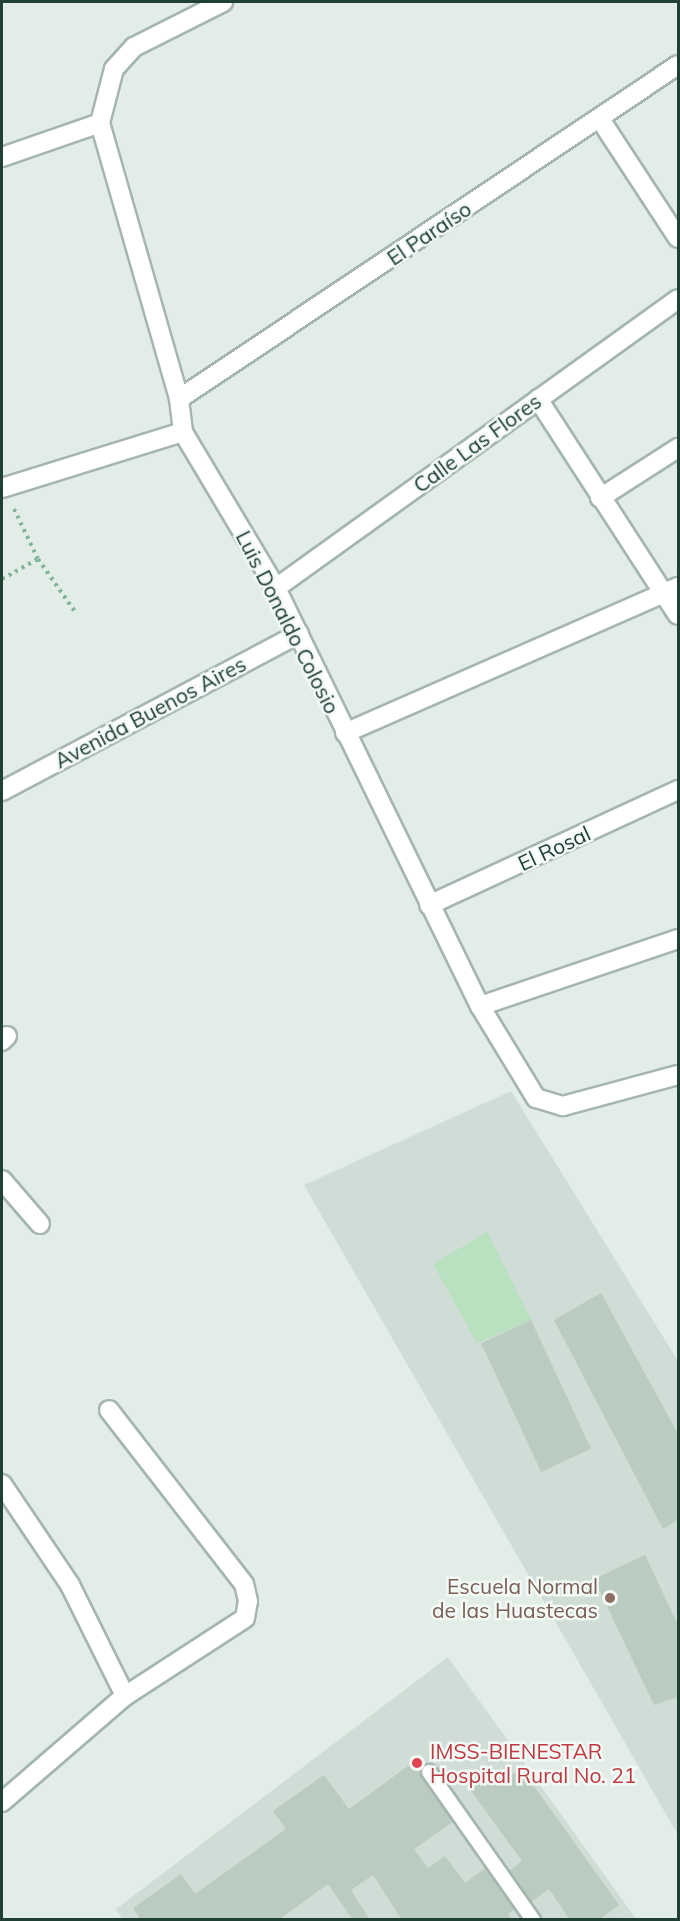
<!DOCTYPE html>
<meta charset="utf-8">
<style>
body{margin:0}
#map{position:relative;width:680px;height:1921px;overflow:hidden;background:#e2ede7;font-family:Mulish,sans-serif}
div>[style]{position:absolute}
.built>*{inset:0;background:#d0ddd6}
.green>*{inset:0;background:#b9e0bf}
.building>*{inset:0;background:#bacbc2;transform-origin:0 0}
.path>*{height:4px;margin-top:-2px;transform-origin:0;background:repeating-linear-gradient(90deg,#80b49e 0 3px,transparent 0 7.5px)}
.roads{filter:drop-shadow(2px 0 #a4b6ae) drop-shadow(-2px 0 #a4b6ae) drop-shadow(0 2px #a4b6ae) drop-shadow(0 -2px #a4b6ae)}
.service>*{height:14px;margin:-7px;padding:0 7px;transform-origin:7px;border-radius:7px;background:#fff}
.minor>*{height:18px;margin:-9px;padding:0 9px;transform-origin:9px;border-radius:9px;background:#fff}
.dots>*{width:16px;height:16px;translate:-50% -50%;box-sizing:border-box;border:3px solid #f3f9f5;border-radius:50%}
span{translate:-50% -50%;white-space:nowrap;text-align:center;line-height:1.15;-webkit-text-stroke:5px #f3f9f5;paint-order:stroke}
.street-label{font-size:21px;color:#204034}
.education-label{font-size:21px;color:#785e54}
.right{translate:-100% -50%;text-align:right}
.health-label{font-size:21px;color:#be3a42}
.left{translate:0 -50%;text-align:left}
.frame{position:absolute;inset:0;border:3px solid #204034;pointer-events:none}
</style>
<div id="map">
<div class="built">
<div style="clip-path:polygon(511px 1091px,678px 1361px,678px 1835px,304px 1185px)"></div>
<div style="clip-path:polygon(448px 1657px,636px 1919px,123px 1920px,116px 1909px)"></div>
</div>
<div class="green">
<div style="clip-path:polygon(487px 1232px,531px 1320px,477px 1343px,433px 1264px)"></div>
</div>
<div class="building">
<div style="clip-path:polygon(601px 1293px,678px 1434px,678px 1520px,663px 1529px,554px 1320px)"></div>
<div style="left:531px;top:1320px;width:142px;height:55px;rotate:65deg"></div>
<div style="clip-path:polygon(645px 1555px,678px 1625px,678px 1697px,654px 1705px,594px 1579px)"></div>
<div style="clip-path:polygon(415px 1761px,457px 1819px,414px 1849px,428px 1868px,445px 1856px,465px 1883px,487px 1867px,517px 1908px,508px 1914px,512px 1920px,402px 1920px,373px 1875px,351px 1890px,370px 1920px,353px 1920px,328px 1884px,278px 1920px,141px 1920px,133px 1908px,181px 1874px,195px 1894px,286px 1829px,273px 1811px,324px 1775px,349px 1809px)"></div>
<div style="clip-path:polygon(521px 1768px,619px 1905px,599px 1920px,570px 1920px,549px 1889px,530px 1903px,507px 1873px,522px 1861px,469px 1788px,488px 1774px,497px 1786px)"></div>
</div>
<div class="path">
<div style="left:14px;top:509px;width:55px;rotate:64.4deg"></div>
<div style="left:38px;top:559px;width:66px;rotate:54.9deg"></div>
<div style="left:2px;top:579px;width:41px;rotate:-29.1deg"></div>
</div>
<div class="roads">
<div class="service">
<div style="left:429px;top:1772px;width:181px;rotate:54.9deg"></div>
</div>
<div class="minor">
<div style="left:600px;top:119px;width:142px;rotate:56.8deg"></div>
<div style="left:100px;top:123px;width:287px;rotate:74deg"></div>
<div style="left:179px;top:399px;width:33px;rotate:83deg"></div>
<div style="left:183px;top:432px;width:182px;rotate:59.2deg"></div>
<div style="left:276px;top:588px;width:465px;rotate:64deg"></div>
<div style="left:480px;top:1006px;width:108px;rotate:58.7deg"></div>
<div style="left:536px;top:1098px;width:28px;rotate:17deg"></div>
<div style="left:563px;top:1106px;width:119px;rotate:-15.1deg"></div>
<div style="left:2px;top:157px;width:104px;rotate:-19.1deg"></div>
<div style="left:100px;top:123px;width:56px;rotate:-75.5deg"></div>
<div style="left:114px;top:69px;width:30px;rotate:-48deg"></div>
<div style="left:134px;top:47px;width:100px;rotate:-26.8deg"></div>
<div style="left:179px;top:399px;width:600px;rotate:-33.8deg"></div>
<div style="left:538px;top:399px;width:257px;rotate:57.1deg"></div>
<div style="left:2px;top:488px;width:189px;rotate:-17.2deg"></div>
<div style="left:600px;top:498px;width:93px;rotate:-32.7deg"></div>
<div style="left:276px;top:588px;width:495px;rotate:-35.7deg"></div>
<div style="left:345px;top:733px;width:364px;rotate:-23.7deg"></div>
<div style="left:2px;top:791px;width:336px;rotate:-27.9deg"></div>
<div style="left:429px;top:905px;width:274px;rotate:-24.8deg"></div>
<div style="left:480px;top:1006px;width:209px;rotate:-18.7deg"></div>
<div style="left:2px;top:1041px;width:7px;rotate:-45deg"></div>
<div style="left:2px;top:1180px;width:58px;rotate:49.2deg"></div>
<div style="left:2px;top:1484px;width:122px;rotate:56deg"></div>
<div style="left:70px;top:1585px;width:124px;rotate:63.6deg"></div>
<div style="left:2px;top:1802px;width:162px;rotate:-40.8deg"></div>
<div style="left:125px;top:1696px;width:143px;rotate:-33deg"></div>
<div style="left:245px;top:1618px;width:17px;rotate:-80deg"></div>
<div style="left:248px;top:1601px;width:17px;rotate:-103deg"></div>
<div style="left:244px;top:1584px;width:220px;rotate:-127.8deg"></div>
</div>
</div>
<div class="dots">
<div style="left:610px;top:1598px;background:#8d6e63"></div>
<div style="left:417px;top:1763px;background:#e0444e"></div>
</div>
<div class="street-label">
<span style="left:429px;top:233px;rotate:-34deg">El Paraíso</span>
<span style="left:477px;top:443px;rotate:-36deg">Calle Las Flores</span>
<span style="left:288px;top:622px;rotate:63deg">Luis Donaldo Colosio</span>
<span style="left:150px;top:712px;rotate:-28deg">Avenida Buenos Aires</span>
<span style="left:554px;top:848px;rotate:-25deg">El Rosal</span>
</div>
<div class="education-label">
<span class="right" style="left:598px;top:1598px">Escuela Normal<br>de las Huastecas</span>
</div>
<div class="health-label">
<span class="left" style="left:430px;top:1763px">IMSS-BIENESTAR<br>Hospital Rural No. 21</span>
</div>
<div class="frame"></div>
</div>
